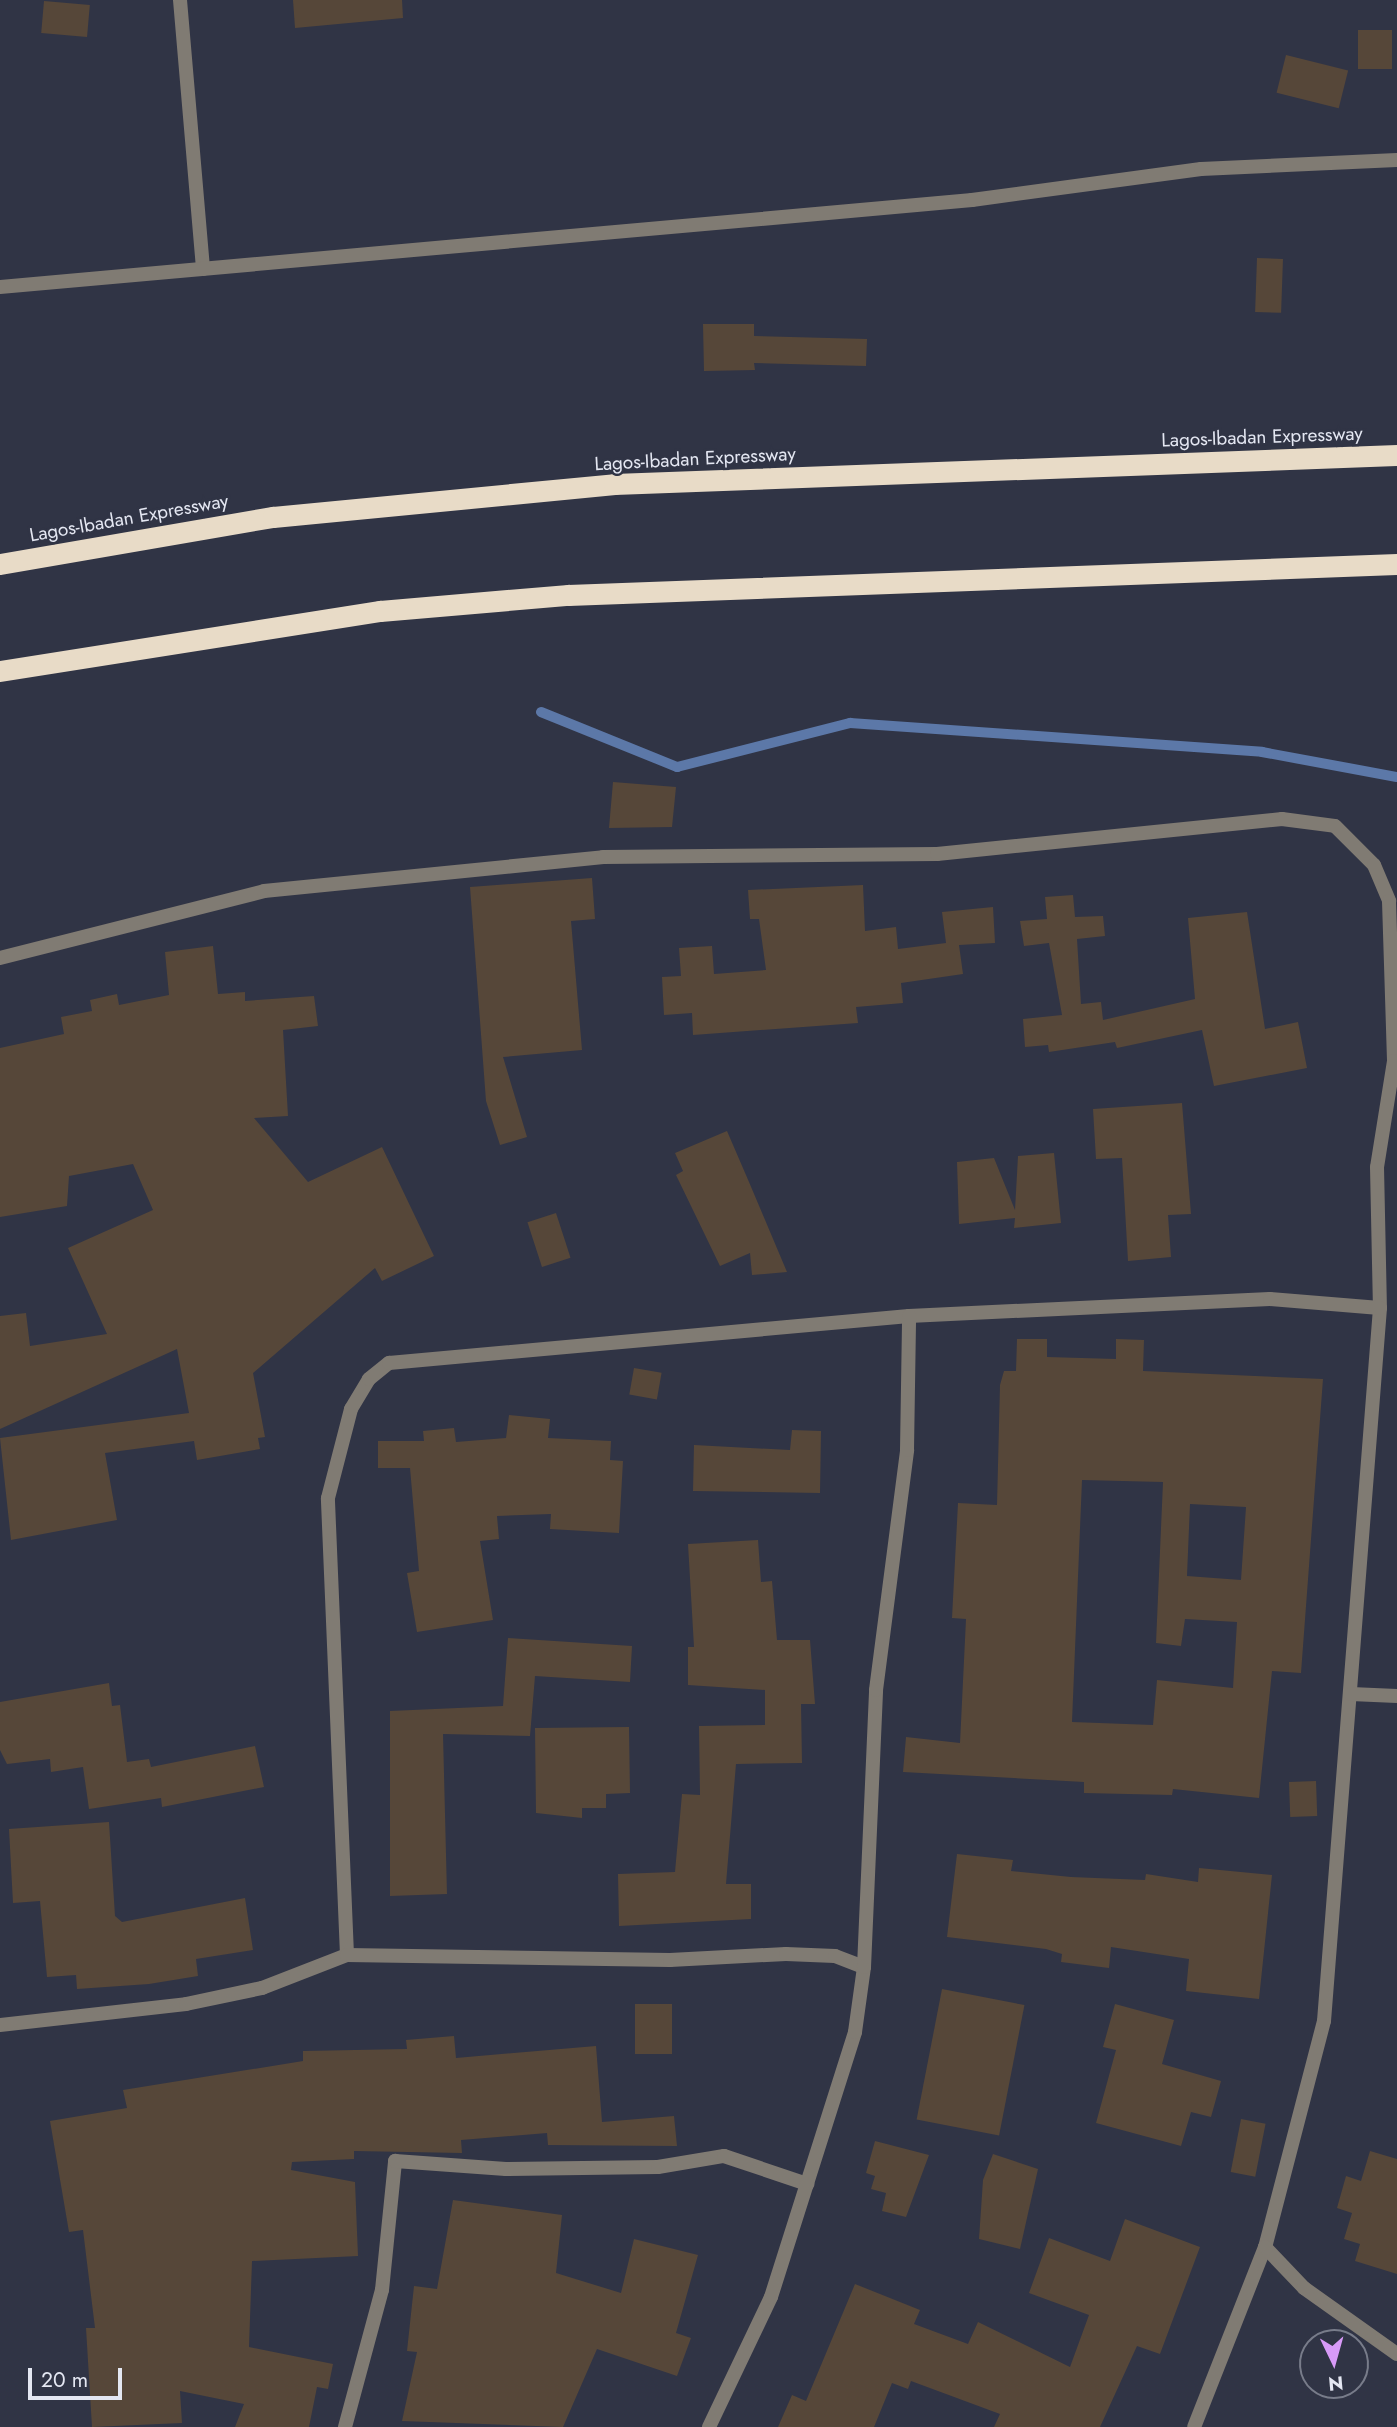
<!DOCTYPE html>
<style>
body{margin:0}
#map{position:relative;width:1397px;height:2427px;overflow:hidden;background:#303445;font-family:Jost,sans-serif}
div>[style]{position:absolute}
.stream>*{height:10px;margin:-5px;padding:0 5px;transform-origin:5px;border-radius:5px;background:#5c78a8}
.building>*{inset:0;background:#564739;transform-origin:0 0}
.minor>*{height:14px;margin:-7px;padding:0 7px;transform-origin:7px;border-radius:7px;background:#807b73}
.motorway>*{height:21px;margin:-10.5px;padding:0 10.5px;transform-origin:10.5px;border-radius:10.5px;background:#e8dbc7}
span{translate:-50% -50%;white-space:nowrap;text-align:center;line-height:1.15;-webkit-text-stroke:5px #303445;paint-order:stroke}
.street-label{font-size:19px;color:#e4e7f2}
.north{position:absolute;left:1299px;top:2329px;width:70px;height:70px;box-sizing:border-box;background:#303445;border:2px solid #787c8a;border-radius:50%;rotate:175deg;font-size:19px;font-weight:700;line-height:28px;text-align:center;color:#e4e7f2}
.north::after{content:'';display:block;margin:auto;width:24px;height:32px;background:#d89af8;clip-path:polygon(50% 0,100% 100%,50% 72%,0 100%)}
.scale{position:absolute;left:28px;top:2368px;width:94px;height:32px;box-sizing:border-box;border:4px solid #e4e7f2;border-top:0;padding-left:9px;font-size:21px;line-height:24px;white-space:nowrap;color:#e4e7f2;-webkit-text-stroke:5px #303445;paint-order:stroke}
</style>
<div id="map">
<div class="stream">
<div style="left:541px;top:712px;width:147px;rotate:22deg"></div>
<div style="left:677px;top:767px;width:179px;rotate:-14.3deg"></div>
<div style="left:850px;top:723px;width:413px;rotate:4deg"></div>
<div style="left:1262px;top:752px;width:137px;rotate:10.5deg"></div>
</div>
<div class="building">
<div style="clip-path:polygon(293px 0,402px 0,403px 18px,295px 28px)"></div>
<div style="left:44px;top:1px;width:46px;height:32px;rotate:5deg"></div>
<div style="left:1358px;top:30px;width:34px;height:39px"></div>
<div style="left:1286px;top:55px;width:64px;height:39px;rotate:14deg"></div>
<div style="left:1257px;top:258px;width:26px;height:54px;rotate:2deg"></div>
<div style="clip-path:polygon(703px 324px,754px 324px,754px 336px,867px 339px,866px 366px,754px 363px,755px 370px,704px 371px)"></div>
<div style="clip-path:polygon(613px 782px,676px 787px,672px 827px,609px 828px)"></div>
<div style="clip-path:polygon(592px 878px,595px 919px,571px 921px,582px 1050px,503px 1057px,527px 1137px,500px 1145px,486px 1101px,470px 887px)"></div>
<div style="clip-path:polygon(863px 885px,865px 931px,896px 927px,898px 949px,946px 943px,942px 912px,993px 907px,995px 943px,959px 945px,963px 974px,901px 983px,903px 1003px,856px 1007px,858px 1023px,693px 1035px,692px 1013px,664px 1015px,662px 977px,681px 976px,679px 948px,712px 946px,714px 974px,766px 970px,759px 919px,750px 919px,748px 890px)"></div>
<div style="clip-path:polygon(1073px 895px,1075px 917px,1103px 916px,1105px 936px,1077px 939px,1081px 1004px,1101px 1002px,1103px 1020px,1195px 999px,1188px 918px,1247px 912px,1265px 1029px,1298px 1022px,1307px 1068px,1214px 1086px,1202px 1030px,1117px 1048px,1115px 1042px,1049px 1052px,1048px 1045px,1025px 1047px,1023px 1019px,1062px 1015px,1049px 943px,1024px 946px,1020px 921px,1047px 919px,1045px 897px)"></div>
<div style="clip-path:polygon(213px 946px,218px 994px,245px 992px,245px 1001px,314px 996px,318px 1026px,283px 1030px,288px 1116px,254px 1118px,308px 1182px,382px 1147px,434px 1256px,382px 1281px,375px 1268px,253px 1373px,265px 1437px,258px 1438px,260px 1449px,197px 1460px,194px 1441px,105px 1453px,117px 1520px,11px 1540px,0 1438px,189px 1413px,177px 1349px,0 1429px,0 1316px,26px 1313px,30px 1346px,107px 1334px,68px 1248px,153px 1210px,133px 1164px,69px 1176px,67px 1206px,0 1217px,0 1048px,64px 1034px,61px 1017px,92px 1011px,90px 1000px,117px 994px,119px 1005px,169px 995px,165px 952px)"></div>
<div style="clip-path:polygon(1182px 1103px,1191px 1214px,1168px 1215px,1171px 1257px,1128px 1261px,1122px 1158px,1096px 1159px,1093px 1109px)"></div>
<div style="clip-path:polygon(727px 1131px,749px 1182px,787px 1272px,752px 1275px,750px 1253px,720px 1266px,676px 1175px,683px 1171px,675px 1153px)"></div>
<div style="clip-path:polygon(1054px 1153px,1061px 1223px,1014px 1228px,1015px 1218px,959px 1224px,957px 1162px,994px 1158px,1015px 1210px,1018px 1156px)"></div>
<div style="left:556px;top:1213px;width:47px;height:30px;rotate:72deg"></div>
<div style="clip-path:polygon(evenodd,1017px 1339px,1047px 1339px,1047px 1357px,1116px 1359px,1116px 1339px,1144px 1340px,1143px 1371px,1323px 1379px,1301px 1673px,1272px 1671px,1259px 1798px,1173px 1789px,1172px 1795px,1084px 1793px,1084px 1782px,903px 1772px,906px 1737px,960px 1743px,966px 1619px,952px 1618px,958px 1503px,997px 1505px,1000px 1385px,1004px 1371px,1016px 1371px,1017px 1339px,1082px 1480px,1163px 1482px,1156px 1643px,1181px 1646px,1185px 1619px,1237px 1622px,1233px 1688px,1157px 1680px,1153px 1725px,1072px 1722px,1082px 1480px,1017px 1339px,1190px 1504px,1246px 1507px,1241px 1580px,1187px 1576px,1190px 1504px)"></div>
<div style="left:634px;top:1368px;width:28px;height:27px;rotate:10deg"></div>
<div style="clip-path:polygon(509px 1415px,550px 1419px,548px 1438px,611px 1441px,610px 1460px,623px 1461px,619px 1533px,550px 1529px,551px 1514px,497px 1516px,499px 1539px,480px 1541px,493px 1620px,417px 1632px,407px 1573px,419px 1571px,410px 1468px,378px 1468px,378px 1441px,424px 1441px,423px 1431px,454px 1428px,456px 1442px,506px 1438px)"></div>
<div style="clip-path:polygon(792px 1430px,821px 1431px,820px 1493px,693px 1491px,694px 1445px,790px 1450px)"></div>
<div style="clip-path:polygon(758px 1540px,761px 1582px,772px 1581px,777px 1640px,810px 1640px,815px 1704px,801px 1704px,802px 1763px,736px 1764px,726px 1884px,751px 1884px,751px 1919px,619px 1926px,618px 1874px,675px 1872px,682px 1794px,700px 1795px,699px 1726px,765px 1725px,765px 1690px,688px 1685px,688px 1647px,694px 1647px,688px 1544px)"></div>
<div style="clip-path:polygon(508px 1638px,632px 1646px,630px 1682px,535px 1676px,530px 1736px,443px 1734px,447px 1894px,390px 1896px,390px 1711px,503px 1706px)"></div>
<div style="clip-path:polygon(109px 1683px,112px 1706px,120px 1705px,127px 1762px,149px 1759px,151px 1767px,255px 1746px,264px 1787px,162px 1807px,161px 1798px,89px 1809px,83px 1767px,51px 1772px,50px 1759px,7px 1764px,0 1750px,0 1702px)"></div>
<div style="clip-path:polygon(629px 1727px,630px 1793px,606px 1794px,606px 1808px,582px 1808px,582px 1818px,536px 1813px,535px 1728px)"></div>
<div style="left:1316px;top:1781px;width:35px;height:27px;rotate:88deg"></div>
<div style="clip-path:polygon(109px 1822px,115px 1916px,122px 1922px,245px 1898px,253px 1950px,196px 1959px,198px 1976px,149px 1984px,77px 1989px,76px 1975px,47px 1977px,40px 1901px,13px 1903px,9px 1829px)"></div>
<div style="clip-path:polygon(957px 1854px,1013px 1860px,1011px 1871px,1071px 1877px,1145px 1880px,1146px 1874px,1198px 1882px,1199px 1868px,1272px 1875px,1259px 1999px,1186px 1991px,1189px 1959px,1111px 1947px,1109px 1968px,1061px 1962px,1062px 1954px,1046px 1949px,947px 1937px)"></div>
<div style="left:942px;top:1989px;width:84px;height:133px;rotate:11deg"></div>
<div style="left:635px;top:2004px;width:37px;height:50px"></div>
<div style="clip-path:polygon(1115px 2004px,1174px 2020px,1162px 2064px,1221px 2081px,1211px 2117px,1191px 2112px,1181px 2146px,1096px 2123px,1116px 2050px,1103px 2047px)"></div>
<div style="clip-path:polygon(454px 2036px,456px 2058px,596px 2046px,602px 2122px,674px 2116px,677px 2146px,548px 2145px,547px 2133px,461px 2140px,462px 2153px,354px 2151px,354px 2159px,292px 2162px,291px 2170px,355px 2182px,358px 2256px,252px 2261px,249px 2347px,333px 2364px,328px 2389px,317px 2387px,309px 2427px,235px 2427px,244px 2404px,180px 2391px,182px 2423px,92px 2427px,86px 2328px,95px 2328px,83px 2230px,69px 2232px,50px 2121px,127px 2108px,123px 2090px,303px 2061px,303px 2051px,407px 2049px,406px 2040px)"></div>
<div style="left:1241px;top:2119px;width:25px;height:54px;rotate:11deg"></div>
<div style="clip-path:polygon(875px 2141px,929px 2155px,906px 2217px,882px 2211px,886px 2193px,871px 2189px,875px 2176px,866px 2173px)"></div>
<div style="clip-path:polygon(1370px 2151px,1397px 2159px,1397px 2274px,1355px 2261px,1360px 2244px,1344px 2239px,1352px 2213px,1337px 2208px,1346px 2176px,1361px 2181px)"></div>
<div style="clip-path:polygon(993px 2154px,1038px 2169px,1020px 2249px,979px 2239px,983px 2180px)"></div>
<div style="clip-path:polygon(453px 2200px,562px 2215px,556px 2273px,621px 2293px,634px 2239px,698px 2255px,676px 2333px,691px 2338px,677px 2376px,597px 2349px,563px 2427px,402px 2421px,417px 2352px,407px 2351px,414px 2286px,437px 2289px)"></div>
<div style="clip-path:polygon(1125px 2219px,1200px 2247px,1160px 2354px,1137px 2346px,1100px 2427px,994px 2427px,1000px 2414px,911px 2381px,908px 2389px,892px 2383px,874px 2427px,778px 2427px,792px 2395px,806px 2401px,855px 2284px,920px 2310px,914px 2324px,968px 2344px,978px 2322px,1070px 2367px,1089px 2315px,1029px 2293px,1049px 2238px,1110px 2261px)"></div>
</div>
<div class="minor">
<div style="left:180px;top:0;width:270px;rotate:85.1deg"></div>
<div style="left:0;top:287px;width:976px;rotate:-5.11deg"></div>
<div style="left:972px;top:200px;width:231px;rotate:-7.7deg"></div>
<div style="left:1201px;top:169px;width:196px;rotate:-2.6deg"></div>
<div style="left:0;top:958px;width:272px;rotate:-14.2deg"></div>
<div style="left:264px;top:891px;width:341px;rotate:-5.7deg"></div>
<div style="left:603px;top:857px;width:334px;rotate:-0.5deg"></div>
<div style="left:937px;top:854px;width:347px;rotate:-5.8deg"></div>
<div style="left:1282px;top:819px;width:53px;rotate:7.5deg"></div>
<div style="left:1335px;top:826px;width:55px;rotate:45deg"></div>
<div style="left:1374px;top:865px;width:39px;rotate:67deg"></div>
<div style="left:1389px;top:901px;width:160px;rotate:88.2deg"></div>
<div style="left:1394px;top:1061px;width:107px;rotate:99.1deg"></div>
<div style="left:1377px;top:1167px;width:141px;rotate:88.8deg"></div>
<div style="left:1380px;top:1308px;width:715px;rotate:94.49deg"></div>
<div style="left:1324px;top:2021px;width:234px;rotate:104.6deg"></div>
<div style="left:1265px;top:2247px;width:193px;rotate:111.5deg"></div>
<div style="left:1351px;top:1694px;width:46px;rotate:2.5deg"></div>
<div style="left:347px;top:1955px;width:457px;rotate:-92.4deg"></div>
<div style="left:328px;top:1498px;width:92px;rotate:-75.5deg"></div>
<div style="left:351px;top:1409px;width:35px;rotate:-59deg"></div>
<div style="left:369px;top:1379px;width:26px;rotate:-39deg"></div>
<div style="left:389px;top:1363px;width:522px;rotate:-5.16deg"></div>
<div style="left:909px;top:1316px;width:361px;rotate:-2.7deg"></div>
<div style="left:1270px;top:1299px;width:110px;rotate:4.7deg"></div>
<div style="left:0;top:2025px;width:187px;rotate:-6.4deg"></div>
<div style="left:186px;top:2004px;width:78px;rotate:-11.9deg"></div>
<div style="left:262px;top:1988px;width:91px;rotate:-21.2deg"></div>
<div style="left:347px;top:1955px;width:323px;rotate:0.9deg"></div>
<div style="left:670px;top:1960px;width:116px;rotate:-3deg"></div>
<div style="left:786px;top:1954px;width:49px;rotate:2.3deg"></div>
<div style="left:835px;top:1956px;width:31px;rotate:21deg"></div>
<div style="left:1265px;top:2247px;width:57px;rotate:46.4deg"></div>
<div style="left:1304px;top:2288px;width:114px;rotate:35.4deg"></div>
<div style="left:345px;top:2427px;width:142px;rotate:-74.9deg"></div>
<div style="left:382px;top:2290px;width:130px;rotate:-84.2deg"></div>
<div style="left:395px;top:2161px;width:111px;rotate:4.1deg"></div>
<div style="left:506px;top:2169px;width:152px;rotate:-0.8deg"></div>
<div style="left:658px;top:2167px;width:67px;rotate:-9.5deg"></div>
<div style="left:724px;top:2156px;width:88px;rotate:18.6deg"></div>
<div style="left:709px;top:2427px;width:144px;rotate:-64.5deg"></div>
<div style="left:771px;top:2297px;width:278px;rotate:-72.4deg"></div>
<div style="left:855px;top:2032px;width:66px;rotate:-82.1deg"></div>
<div style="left:864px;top:1967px;width:277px;rotate:-87.5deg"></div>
<div style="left:876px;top:1690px;width:242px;rotate:-82.6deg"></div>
<div style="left:907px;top:1450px;width:134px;rotate:-89.1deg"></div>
</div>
<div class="motorway">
<div style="left:0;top:564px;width:277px;rotate:-9.8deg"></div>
<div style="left:273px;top:517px;width:343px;rotate:-5.5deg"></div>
<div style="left:614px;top:484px;width:784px;rotate:-2.12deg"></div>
<div style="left:0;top:671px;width:385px;rotate:-9deg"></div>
<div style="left:380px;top:611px;width:189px;rotate:-4.9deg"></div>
<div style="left:568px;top:595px;width:830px;rotate:-2.14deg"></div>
</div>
<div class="street-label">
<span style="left:1262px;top:437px;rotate:-2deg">Lagos-Ibadan Expressway</span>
<span style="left:695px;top:459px;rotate:-3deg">Lagos-Ibadan Expressway</span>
<span style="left:129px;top:518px;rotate:-10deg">Lagos-Ibadan Expressway</span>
</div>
<div class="north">N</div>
<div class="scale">20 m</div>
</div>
